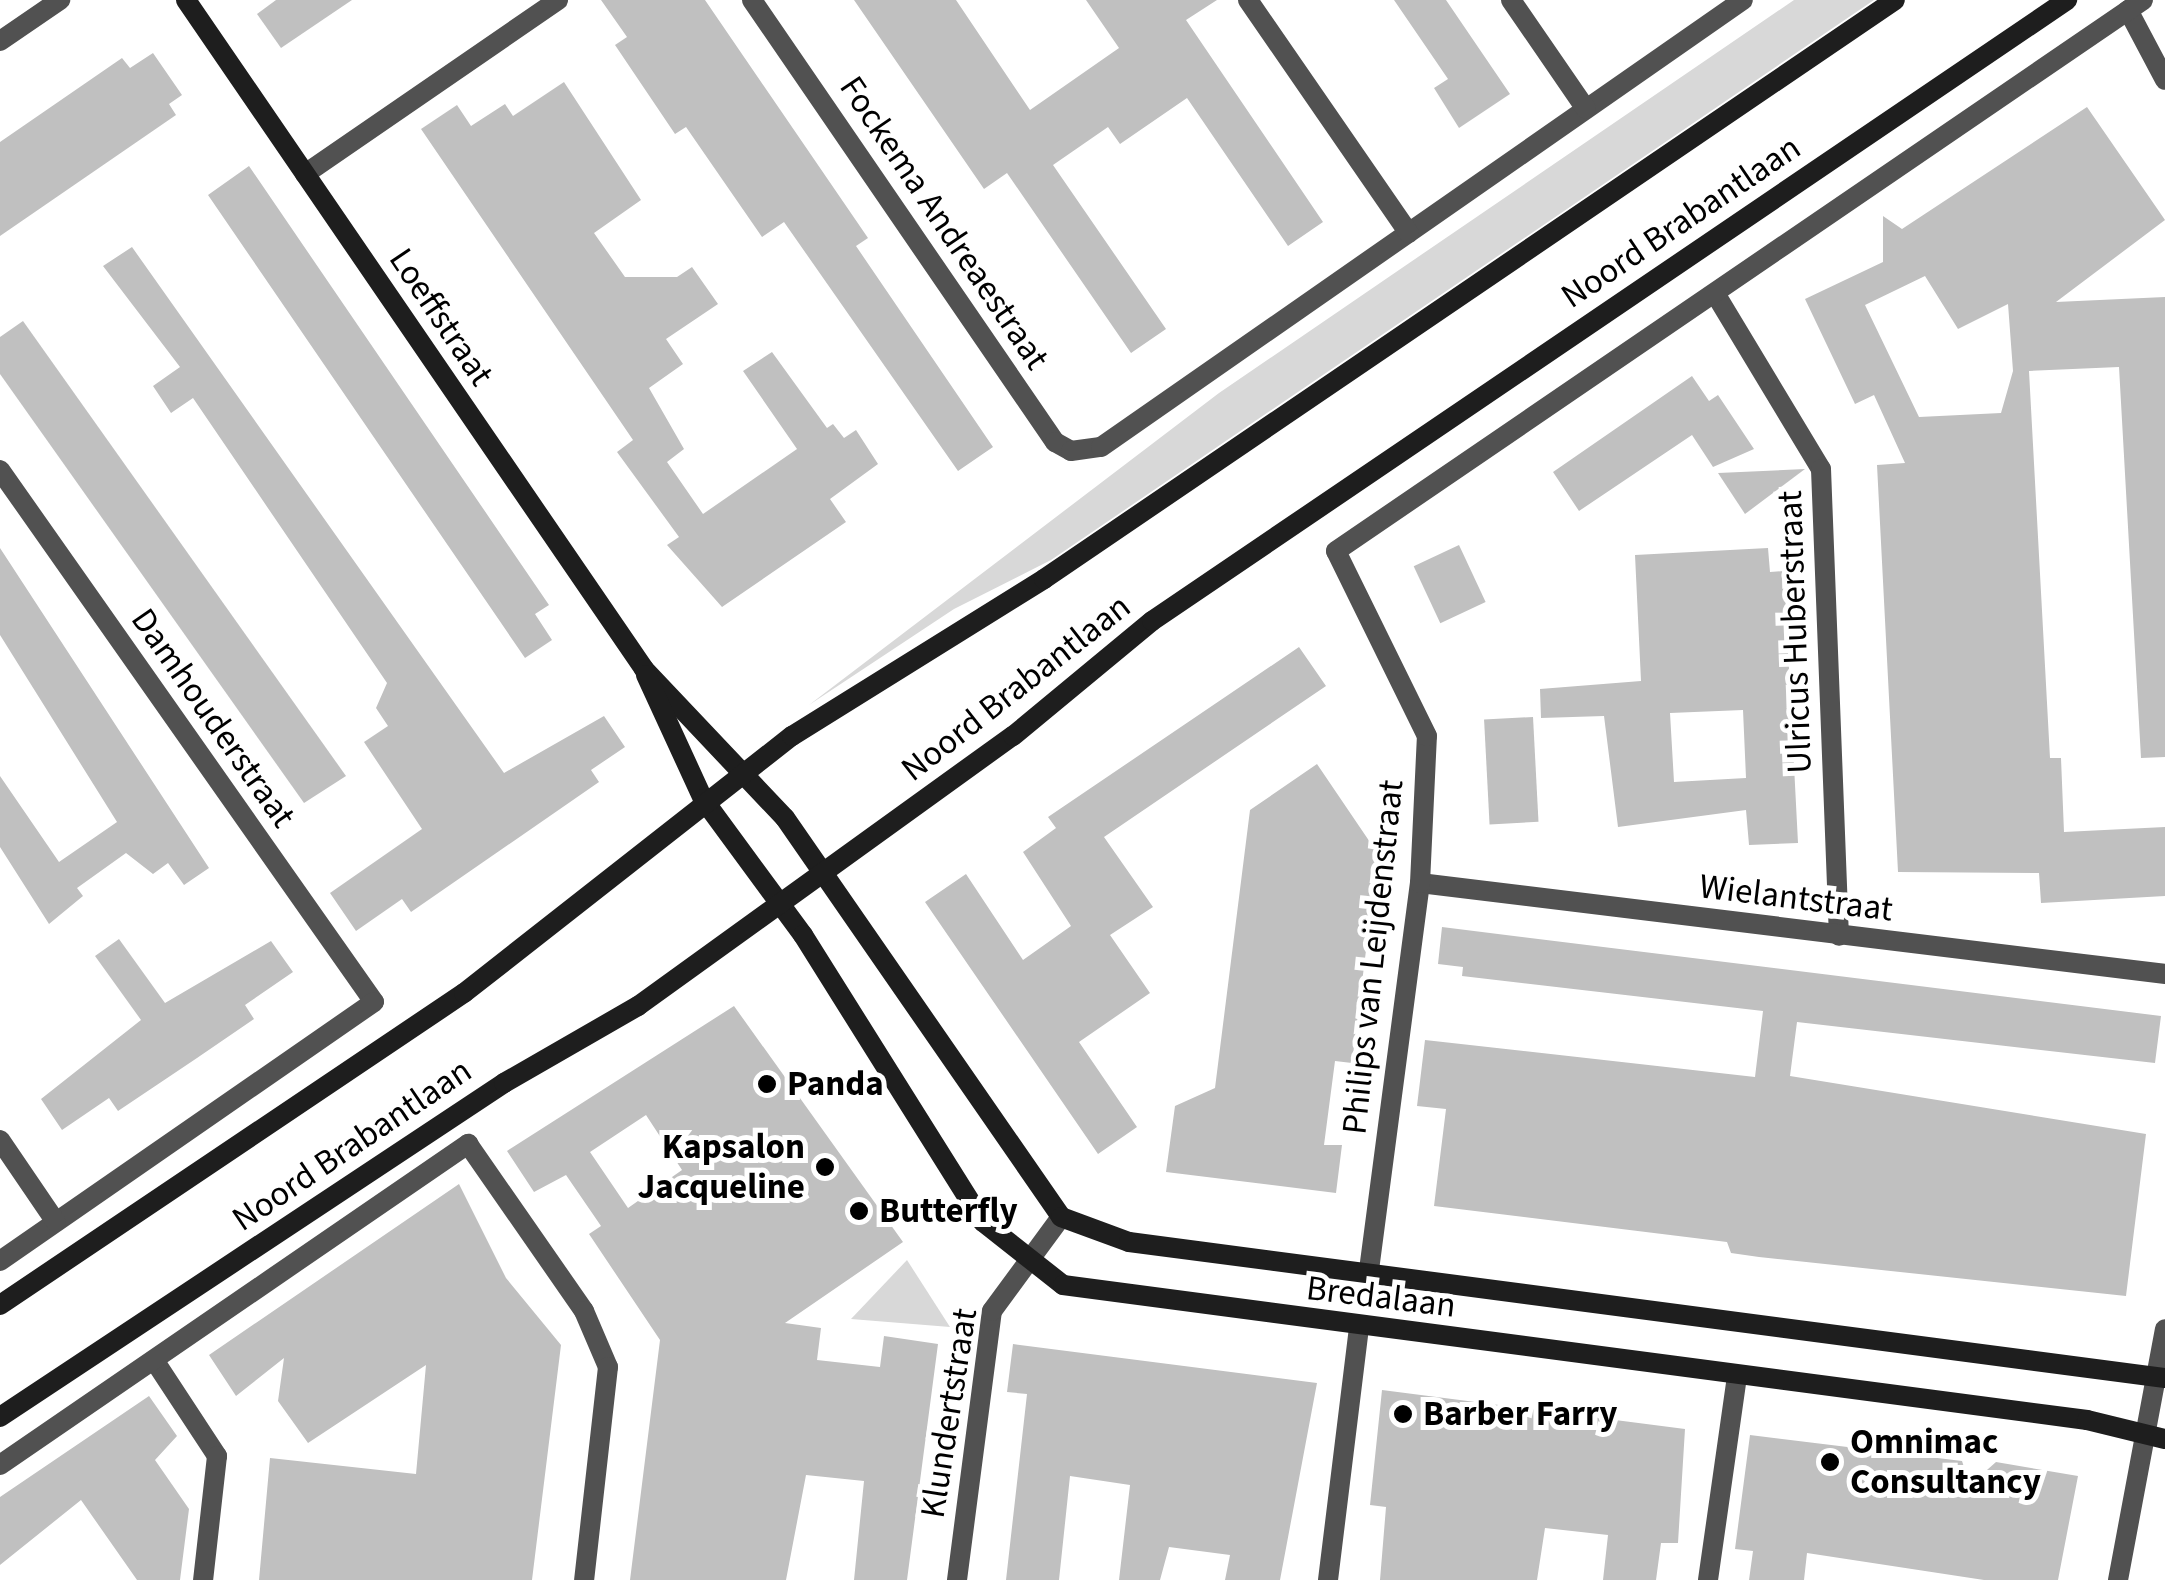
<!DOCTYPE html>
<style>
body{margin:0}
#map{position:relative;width:2165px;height:1580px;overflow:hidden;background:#fff;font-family:"Source Sans 3",sans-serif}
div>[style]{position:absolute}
.green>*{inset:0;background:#d8d8d8}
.building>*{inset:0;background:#c0c0c0;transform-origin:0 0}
.street>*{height:20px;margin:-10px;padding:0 10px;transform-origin:10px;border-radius:10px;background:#515151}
.secondary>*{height:20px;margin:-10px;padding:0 10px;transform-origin:10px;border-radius:10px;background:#1e1e1e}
.dots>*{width:28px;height:28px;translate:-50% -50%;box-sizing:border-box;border:5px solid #fff;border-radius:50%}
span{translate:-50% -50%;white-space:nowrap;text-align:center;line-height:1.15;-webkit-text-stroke:10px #fff;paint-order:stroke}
.street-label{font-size:35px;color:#000}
.poi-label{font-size:35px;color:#000;font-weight:700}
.left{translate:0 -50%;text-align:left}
.right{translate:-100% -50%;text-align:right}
</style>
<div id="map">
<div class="green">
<div style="clip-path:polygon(1794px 0,1874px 0,1051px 560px,954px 609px,809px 705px,1219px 393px)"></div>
<div style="clip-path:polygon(907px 1260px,950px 1327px,851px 1319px)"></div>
</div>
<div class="building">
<div style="clip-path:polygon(276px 0,352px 0,281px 48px,257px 14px)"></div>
<div style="clip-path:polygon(601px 0,705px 0,868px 238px,856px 246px,993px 447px,958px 471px,784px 222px,762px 237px,686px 127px,675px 134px,615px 45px,627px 37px)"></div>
<div style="clip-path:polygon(854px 0,956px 0,1030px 110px,1119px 48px,1086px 0,1217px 0,1186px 20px,1323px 222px,1288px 246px,1187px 98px,1120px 144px,1108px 127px,1053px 165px,1166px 329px,1131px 353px,1007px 173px,984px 189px)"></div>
<div style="clip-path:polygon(1394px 0,1446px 0,1510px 94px,1459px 128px,1434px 88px,1448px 79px)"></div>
<div style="clip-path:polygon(153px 53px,182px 95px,169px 104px,176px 115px,0 236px,0 142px,122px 58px,130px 68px)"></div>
<div style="clip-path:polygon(564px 82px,641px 200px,594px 233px,625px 277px,677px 277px,692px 267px,718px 304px,666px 339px,683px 364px,649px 388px,684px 449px,667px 462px,703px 514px,797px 449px,743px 371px,772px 352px,827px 428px,833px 424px,844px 438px,856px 430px,878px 464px,830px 499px,846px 522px,722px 607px,667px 545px,679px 537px,617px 452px,633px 440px,421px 129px,457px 105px,471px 126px,505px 104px,513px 116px)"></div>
<div style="clip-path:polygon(evenodd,2087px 107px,2165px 220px,2056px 302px,2165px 297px,2165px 757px,2141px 758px,2119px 367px,2029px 371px,2050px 758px,2061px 758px,2064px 832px,2165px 827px,2165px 896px,2041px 903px,2039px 873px,1898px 872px,1877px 465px,1905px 463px,1874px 395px,1855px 404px,1805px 299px,1883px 262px,1883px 216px,1902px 229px,2087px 107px,1925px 276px,1958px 329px,2008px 304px,2013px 371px,2001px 413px,1919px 417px,1865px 305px,1925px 276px)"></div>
<div style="clip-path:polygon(249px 166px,549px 605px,535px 614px,552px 640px,525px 658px,208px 195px)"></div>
<div style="clip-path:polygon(132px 247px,504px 773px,604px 716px,625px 747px,591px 770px,599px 782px,411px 912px,402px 899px,356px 931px,330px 893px,422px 829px,364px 742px,388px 726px,376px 708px,387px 683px,193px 398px,171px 413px,153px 386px,180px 367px,103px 266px)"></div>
<div style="clip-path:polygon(23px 321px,346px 776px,304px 803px,0 374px,0 337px)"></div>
<div style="clip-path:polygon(1692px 376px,1709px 401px,1718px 395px,1754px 449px,1713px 467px,1692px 435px,1579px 511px,1553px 472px)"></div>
<div style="clip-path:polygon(1805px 469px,1745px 514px,1718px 473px)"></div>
<div style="left:1459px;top:545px;width:63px;height:50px;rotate:65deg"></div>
<div style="clip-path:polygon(0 548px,209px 868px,184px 885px,168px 863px,153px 874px,126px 853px,77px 888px,83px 896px,49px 924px,0 847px,0 776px,59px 862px,117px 822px,0 635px)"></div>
<div style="clip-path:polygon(evenodd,1768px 548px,1770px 572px,1784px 571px,1798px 843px,1749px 845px,1746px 810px,1618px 827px,1604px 716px,1541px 718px,1540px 689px,1641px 681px,1635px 555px,1768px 548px,1743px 710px,1746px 778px,1674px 782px,1670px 713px,1743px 710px)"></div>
<div style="clip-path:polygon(1299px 647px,1326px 686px,1104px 837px,1153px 907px,1110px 935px,1150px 993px,1079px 1042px,1137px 1127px,1098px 1154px,925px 902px,966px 874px,1023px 960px,1071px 926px,1023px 852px,1056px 828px,1048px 817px)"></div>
<div style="left:1533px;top:717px;width:105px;height:49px;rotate:87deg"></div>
<div style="clip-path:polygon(1317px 764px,1378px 854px,1352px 1063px,1335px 1061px,1324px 1145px,1342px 1145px,1336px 1193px,1166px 1172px,1175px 1106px,1215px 1088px,1250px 810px)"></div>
<div style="clip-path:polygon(1442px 927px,2161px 1016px,2155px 1063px,1797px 1022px,1790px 1076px,2146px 1134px,2126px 1296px,1759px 1257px,1731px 1253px,1727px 1242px,1434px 1206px,1446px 1109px,1417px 1106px,1425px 1040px,1755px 1077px,1763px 1011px,1462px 976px,1463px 967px,1438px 964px)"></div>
<div style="clip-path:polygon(119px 939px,165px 1003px,271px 941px,293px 972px,245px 1005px,254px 1019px,197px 1058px,118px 1111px,109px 1098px,62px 1130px,41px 1099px,141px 1020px,95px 956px)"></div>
<div style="clip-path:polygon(evenodd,734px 1006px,903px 1242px,785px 1323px,821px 1328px,817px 1360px,880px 1367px,884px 1336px,938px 1344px,907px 1580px,854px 1580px,864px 1481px,806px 1475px,786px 1580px,630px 1580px,660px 1340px,589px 1234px,601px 1226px,566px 1175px,534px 1192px,507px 1151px,734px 1006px,646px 1115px,682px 1170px,628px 1208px,590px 1152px,646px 1115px)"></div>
<div style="clip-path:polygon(459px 1184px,506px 1278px,561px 1345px,532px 1580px,259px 1580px,270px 1458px,416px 1474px,426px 1365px,308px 1443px,278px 1401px,284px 1358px,236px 1396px,209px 1355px)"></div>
<div style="clip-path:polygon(1013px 1344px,1317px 1383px,1280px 1580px,1225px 1580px,1230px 1555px,1169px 1547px,1160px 1580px,1119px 1580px,1130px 1485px,1070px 1476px,1059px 1580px,1006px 1580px,1027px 1394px,1007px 1392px)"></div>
<div style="clip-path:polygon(1382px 1390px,1685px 1429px,1678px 1543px,1661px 1543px,1656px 1580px,1603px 1580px,1608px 1535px,1545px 1528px,1537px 1580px,1380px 1580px,1386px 1507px,1370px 1505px)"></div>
<div style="clip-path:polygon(149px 1396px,177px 1436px,155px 1460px,189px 1509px,180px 1580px,137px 1580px,81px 1500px,0 1565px,0 1497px)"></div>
<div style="clip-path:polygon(1750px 1435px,1962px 1461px,1970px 1485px,1996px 1462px,2078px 1476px,2058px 1580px,1984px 1580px,1807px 1553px,1804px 1580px,1749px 1580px,1753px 1551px,1735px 1549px)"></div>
</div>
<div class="street">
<div style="left:752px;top:0;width:536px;rotate:55.57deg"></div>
<div style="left:1055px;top:442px;width:18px;rotate:29deg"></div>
<div style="left:1071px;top:451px;width:30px;rotate:-8deg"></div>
<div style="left:1101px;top:447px;width:782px;rotate:-34.85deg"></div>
<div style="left:1248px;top:0;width:283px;rotate:55.4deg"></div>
<div style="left:1511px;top:0;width:132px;rotate:55.5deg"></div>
<div style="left:2128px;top:10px;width:79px;rotate:62.1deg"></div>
<div style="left:0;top:41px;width:73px;rotate:-34.3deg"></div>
<div style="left:305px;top:174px;width:307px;rotate:-34.5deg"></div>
<div style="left:1716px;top:295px;width:203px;rotate:58.9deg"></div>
<div style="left:1821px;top:469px;width:467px;rotate:87.8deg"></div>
<div style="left:0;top:470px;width:650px;rotate:54.89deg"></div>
<div style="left:374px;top:1002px;width:455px;rotate:145.3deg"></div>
<div style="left:1420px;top:883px;width:751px;rotate:6.96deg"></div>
<div style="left:0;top:1140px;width:99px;rotate:55.7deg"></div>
<div style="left:1369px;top:1270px;width:390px;rotate:-82.5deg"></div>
<div style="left:1420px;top:883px;width:147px;rotate:-87.3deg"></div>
<div style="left:1427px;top:736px;width:206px;rotate:-116.2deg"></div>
<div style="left:1336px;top:551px;width:977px;rotate:-34.32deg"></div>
<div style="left:154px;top:1360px;width:115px;rotate:56.7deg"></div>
<div style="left:217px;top:1456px;width:125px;rotate:96.4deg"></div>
<div style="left:0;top:1465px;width:568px;rotate:-34.45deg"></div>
<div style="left:468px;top:1144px;width:203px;rotate:55.2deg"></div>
<div style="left:584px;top:1311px;width:61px;rotate:66.8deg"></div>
<div style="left:608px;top:1367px;width:214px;rotate:96.4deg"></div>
<div style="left:957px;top:1580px;width:271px;rotate:-82.6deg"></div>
<div style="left:992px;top:1311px;width:117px;rotate:-53.7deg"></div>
<div style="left:1328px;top:1580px;width:255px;rotate:-83deg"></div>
<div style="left:1708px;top:1580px;width:207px;rotate:-81.9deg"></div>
<div style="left:2118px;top:1580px;width:255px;rotate:-79.4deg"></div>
</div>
<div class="secondary">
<div style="left:186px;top:0;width:811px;rotate:55.6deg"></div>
<div style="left:644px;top:669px;width:205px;rotate:46.6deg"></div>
<div style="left:785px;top:818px;width:485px;rotate:55.3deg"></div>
<div style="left:1061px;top:1217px;width:72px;rotate:20.2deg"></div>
<div style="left:1129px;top:1242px;width:1045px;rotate:7.48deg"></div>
<div style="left:646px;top:675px;width:136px;rotate:65.3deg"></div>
<div style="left:703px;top:799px;width:169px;rotate:53.7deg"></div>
<div style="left:803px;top:935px;width:339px;rotate:57.9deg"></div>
<div style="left:983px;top:1222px;width:102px;rotate:38.2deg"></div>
<div style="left:1063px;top:1285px;width:1033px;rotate:7.51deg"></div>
<div style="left:2087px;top:1420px;width:80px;rotate:13.7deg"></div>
<div style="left:0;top:1305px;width:559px;rotate:-33.92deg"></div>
<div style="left:464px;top:993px;width:417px;rotate:-38.1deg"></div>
<div style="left:792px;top:736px;width:297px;rotate:-31.9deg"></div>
<div style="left:1044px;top:579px;width:1029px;rotate:-34.23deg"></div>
<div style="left:0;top:1417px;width:605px;rotate:-33.53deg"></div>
<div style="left:504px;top:1083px;width:155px;rotate:-29.9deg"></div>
<div style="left:638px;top:1006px;width:462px;rotate:-35.8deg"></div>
<div style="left:1013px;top:736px;width:180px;rotate:-39.6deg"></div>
<div style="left:1152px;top:621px;width:1106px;rotate:-34.16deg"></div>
</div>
<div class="dots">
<div style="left:767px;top:1084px;background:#000"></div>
<div style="left:825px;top:1167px;background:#000"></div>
<div style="left:859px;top:1211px;background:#000"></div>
<div style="left:1403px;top:1414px;background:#000"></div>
<div style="left:1830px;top:1462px;background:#000"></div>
</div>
<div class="street-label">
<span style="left:1681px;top:222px;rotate:-34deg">Noord Brabantlaan</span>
<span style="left:944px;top:223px;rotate:56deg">Fockema Andreaestraat</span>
<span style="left:441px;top:317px;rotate:56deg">Loeffstraat</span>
<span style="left:1795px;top:632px;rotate:-92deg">Ulricus Huberstraat</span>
<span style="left:1016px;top:688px;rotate:-38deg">Noord Brabantlaan</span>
<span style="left:213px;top:718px;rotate:55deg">Damhouderstraat</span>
<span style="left:1796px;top:898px;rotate:7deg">Wielantstraat</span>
<span style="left:1373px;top:957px;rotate:-84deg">Philips van Leijdenstraat</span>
<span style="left:352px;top:1145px;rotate:-34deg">Noord Brabantlaan</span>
<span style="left:1381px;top:1297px;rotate:7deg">Bredalaan</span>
<span style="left:949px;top:1413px;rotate:-81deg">Klundertstraat</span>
</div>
<div class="poi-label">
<span class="left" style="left:787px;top:1084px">Panda</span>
<span class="right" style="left:805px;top:1167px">Kapsalon<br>Jacqueline</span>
<span class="left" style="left:879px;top:1211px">Butterfly</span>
<span class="left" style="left:1423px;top:1414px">Barber Farry</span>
<span class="left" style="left:1850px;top:1462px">Omnimac<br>Consultancy</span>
</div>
</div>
